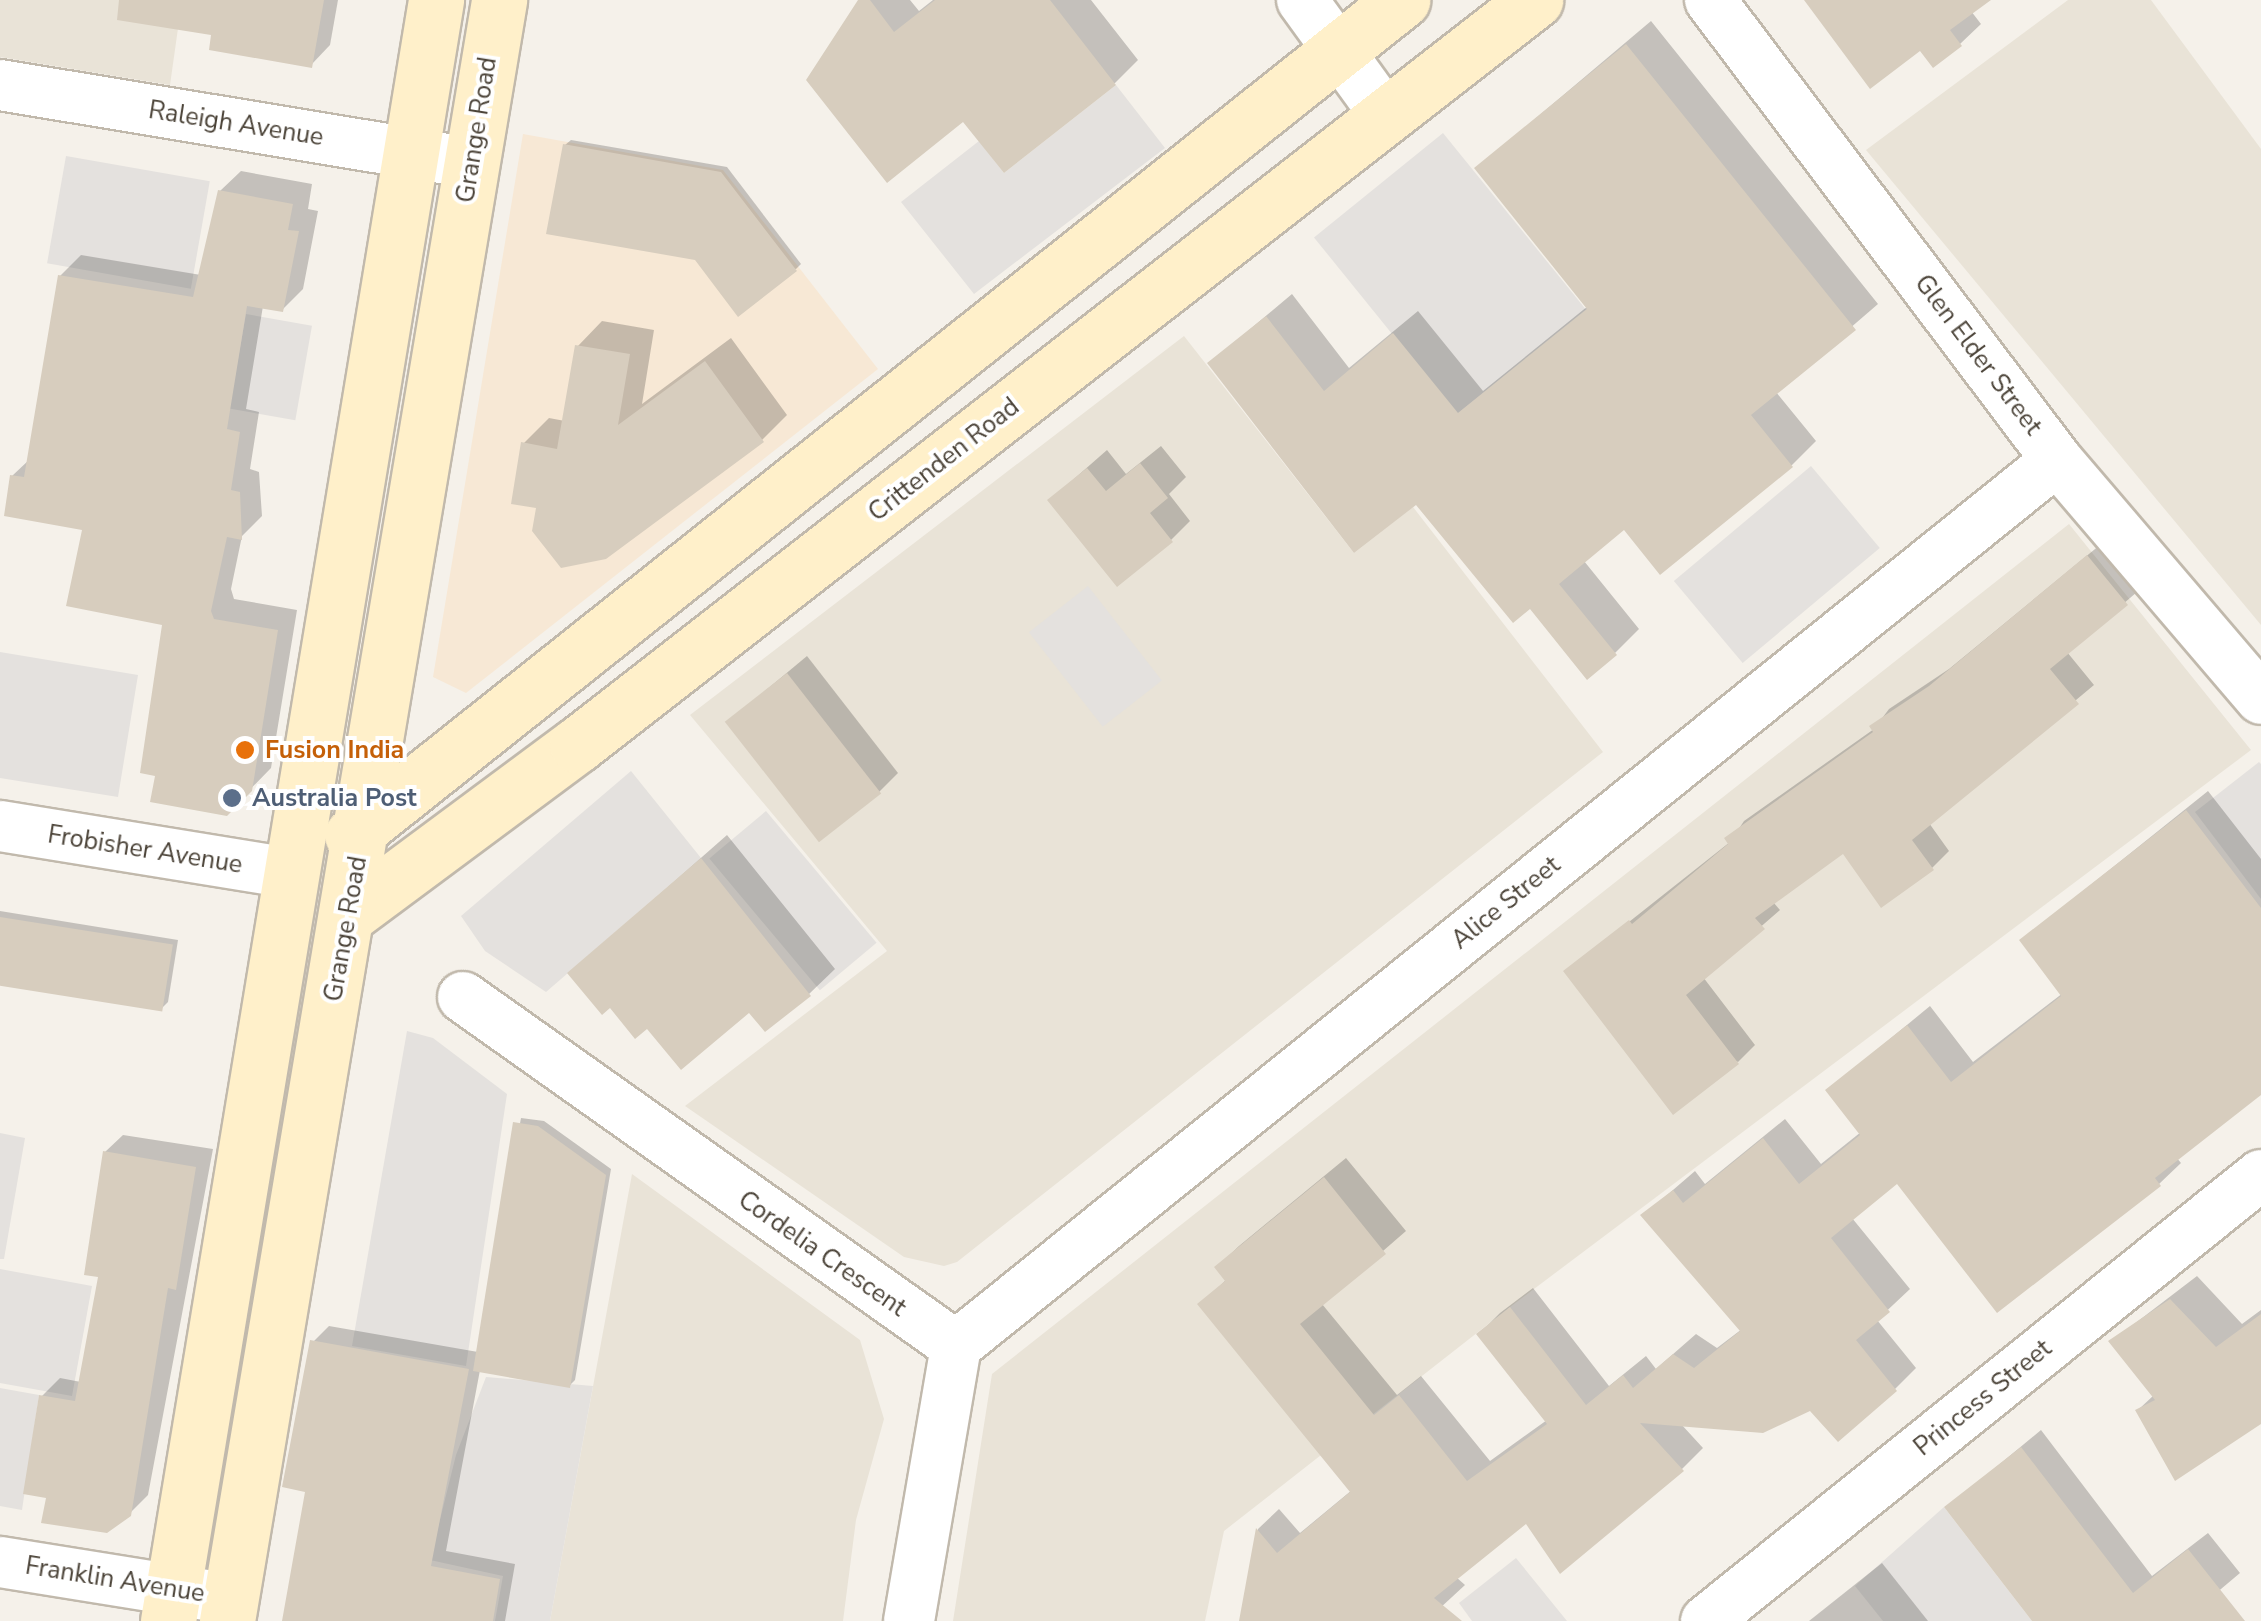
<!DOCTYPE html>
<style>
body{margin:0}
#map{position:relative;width:2261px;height:1621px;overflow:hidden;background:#f5f1ea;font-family:"Nunito Sans",sans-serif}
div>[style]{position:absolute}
.residential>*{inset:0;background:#e9e3d7}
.commercial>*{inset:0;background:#f7e8d5}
.parking>*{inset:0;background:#e4e1de;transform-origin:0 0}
.shadow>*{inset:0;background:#0003}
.building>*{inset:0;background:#d7cdbe;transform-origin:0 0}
.roads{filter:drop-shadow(2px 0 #c1b9ac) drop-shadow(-2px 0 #c1b9ac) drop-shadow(0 2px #c1b9ac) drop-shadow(0 -2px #c1b9ac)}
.minor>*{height:50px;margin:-25px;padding:0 25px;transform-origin:25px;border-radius:25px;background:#fff}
.secondary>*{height:55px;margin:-27.5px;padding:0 27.5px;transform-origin:27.5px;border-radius:27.5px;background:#fff0ca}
.dots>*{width:28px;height:28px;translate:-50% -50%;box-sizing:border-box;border:5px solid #fff;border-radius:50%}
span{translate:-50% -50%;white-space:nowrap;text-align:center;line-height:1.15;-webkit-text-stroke:8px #fff;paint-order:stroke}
.street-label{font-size:25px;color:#4a4237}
.food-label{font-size:25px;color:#c56008;font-weight:700}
.left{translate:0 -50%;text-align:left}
.service-label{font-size:25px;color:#4e5e75;font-weight:700}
</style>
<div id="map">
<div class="residential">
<div style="clip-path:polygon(0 0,182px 0,170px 85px,0 57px)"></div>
<div style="clip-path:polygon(2068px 0,2151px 0,2261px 149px,2261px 625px,1866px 150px)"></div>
<div style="clip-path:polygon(1184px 336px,1354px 553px,1413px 507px,1603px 752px,957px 1262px,944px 1266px,904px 1257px,685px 1106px,887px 951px,690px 715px)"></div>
<div style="clip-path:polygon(2069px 524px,2251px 750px,1510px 1307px,1224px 1531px,1205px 1621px,953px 1621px,992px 1374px)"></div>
<div style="clip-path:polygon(632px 1174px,860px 1340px,884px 1419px,856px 1520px,843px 1621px,550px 1621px)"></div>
</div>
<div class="commercial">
<div style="clip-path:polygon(523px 134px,723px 170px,878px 369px,466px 693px,433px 677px)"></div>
</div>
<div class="parking">
<div style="clip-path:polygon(1116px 85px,1165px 148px,974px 294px,901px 202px,979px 141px,1004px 173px)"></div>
<div style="left:1443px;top:133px;width:227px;height:166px;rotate:51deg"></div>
<div style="left:66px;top:156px;width:146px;height:109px;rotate:10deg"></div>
<div style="left:246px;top:314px;width:67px;height:96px;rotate:10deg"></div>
<div style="left:1811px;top:466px;width:107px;height:179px;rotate:50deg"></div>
<div style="left:1088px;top:586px;width:120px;height:75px;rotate:52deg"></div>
<div style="clip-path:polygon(0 652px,138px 675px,118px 797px,0 778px)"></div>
<div style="clip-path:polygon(2259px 762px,2261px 764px,2261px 899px,2195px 812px)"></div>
<div style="clip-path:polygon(631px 771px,701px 858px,546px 992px,485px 951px,461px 916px)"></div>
<div style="left:766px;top:811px;width:172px;height:74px;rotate:50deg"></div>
<div style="clip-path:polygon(407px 1031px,433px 1038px,507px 1094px,466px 1366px,352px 1346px)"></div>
<div style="clip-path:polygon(0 1133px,25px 1138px,4px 1259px,0 1259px)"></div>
<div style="clip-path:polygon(0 1269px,92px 1286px,72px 1396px,0 1383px)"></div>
<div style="clip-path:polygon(486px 1377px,593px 1386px,550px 1621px,495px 1621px,503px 1576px,430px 1560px,456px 1455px)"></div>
<div style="clip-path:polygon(0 1388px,39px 1395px,22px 1510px,0 1506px)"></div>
<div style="clip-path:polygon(1944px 1507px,2032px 1621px,1883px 1621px,1855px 1586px)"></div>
<div style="clip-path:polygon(1516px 1558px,1567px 1621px,1472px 1621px,1459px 1603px)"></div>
</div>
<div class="shadow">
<div style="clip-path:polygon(185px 0,338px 0,330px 45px,311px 65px,214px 32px)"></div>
<div style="clip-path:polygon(861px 0,910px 0,919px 11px,933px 0,1091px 0,1138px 60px,1115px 83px,964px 118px)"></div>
<div style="clip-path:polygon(1807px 0,1987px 0,1971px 11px,1981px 24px,1960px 44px,1921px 47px)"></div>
<div style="clip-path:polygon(1651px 21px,1878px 304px,1776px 392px,1816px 441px,1792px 465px,1624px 527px,1584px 561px,1639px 629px,1615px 653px,1530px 605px,1417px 502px,1210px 363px,1292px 294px,1349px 368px,1418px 311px,1483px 391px,1588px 306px,1477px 168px)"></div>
<div style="clip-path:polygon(571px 140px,727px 167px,801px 264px,796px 269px,697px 258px,565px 145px)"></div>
<div style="clip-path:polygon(241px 171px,312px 184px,308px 209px,318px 211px,303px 289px,283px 309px,263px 306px,246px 409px,259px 412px,250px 469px,259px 472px,262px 516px,242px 536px,231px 589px,234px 599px,297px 610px,271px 768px,227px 813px,158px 774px,165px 623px,85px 528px,12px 476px,30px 459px,60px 276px,81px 255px,201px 275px,220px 191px)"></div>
<div style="clip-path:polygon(602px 321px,654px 330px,642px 404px,731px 338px,787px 415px,762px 440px,539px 506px,524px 443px,549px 418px,565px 421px,577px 347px)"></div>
<div style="clip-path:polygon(1161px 446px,1186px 477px,1169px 494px,1190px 521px,1171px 540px,1050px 500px,1107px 450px,1126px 474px)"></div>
<div style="clip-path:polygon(2106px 540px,2144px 586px,2067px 652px,2094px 685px,1929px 823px,1949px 851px,1932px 868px,1843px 851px,1773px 902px,1780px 910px,1703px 977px,1755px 1045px,1738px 1062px,1567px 971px,1730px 842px,1744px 821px,1874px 729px,1889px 709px,1949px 669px)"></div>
<div style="clip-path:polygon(807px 656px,898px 773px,879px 792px,728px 722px)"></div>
<div style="clip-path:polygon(2208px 791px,2261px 859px,2261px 1092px,2176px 1157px,2181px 1163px,2159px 1184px,1898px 1180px,1852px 1218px,1910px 1289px,1877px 1320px,1916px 1368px,1895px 1389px,1681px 1424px,1703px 1448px,1682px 1469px,1526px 1520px,1456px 1577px,1465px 1585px,1426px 1621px,1241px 1621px,1258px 1529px,1279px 1509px,1300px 1533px,1352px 1490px,1200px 1305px,1227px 1279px,1217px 1267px,1239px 1246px,1346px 1158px,1406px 1231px,1322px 1304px,1397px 1395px,1421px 1376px,1490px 1461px,1547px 1420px,1479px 1334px,1500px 1313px,1533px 1288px,1609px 1386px,1646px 1356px,1656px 1369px,1696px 1334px,1717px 1348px,1742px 1329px,1644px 1215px,1695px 1171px,1705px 1184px,1785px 1119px,1821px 1164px,1861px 1132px,1828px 1090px,1930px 1006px,1973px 1062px,2063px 993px,2022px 940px)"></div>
<div style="clip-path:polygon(727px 835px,835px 969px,809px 994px,765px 1029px,749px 1010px,647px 1026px,570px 973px)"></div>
<div style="clip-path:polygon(0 911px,178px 940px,168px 1002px,162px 1008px,0 982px)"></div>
<div style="clip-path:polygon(521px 1118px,544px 1121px,611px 1169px,575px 1380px,569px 1386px,480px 1370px,446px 1551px,515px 1564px,505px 1621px,285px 1621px,308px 1490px,313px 1342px,329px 1326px,478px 1352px)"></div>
<div style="clip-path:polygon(123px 1135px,213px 1149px,148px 1495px,129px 1514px,48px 1496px,42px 1396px,60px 1378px,81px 1382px,101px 1275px,105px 1152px)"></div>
<div style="clip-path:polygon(2197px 1276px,2242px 1324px,2261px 1310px,2261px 1421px,2138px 1410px,2154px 1395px,2112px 1341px)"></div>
<div style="clip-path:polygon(2041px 1430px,2152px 1576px,2208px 1533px,2240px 1573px,2183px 1621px,2035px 1621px,1948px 1507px)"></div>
<div style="clip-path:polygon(1882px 1563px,1928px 1621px,1809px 1621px)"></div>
</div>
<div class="building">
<div style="clip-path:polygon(119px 0,324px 0,312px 68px,209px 50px,211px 35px,117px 20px)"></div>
<div style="clip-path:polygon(858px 0,870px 0,894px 32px,935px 0,1050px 0,1116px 85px,1004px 173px,963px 122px,887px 183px,806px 80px)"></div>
<div style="clip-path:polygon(1804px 0,1991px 0,1950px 30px,1962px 46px,1933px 68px,1920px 51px,1870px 89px)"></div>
<div style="clip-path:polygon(1626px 44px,1856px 330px,1751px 415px,1793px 467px,1660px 575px,1624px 530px,1559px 584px,1617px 655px,1587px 680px,1530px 609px,1513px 623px,1416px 505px,1354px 553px,1207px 363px,1266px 316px,1324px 391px,1393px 333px,1458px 413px,1587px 309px,1474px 168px)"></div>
<div style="clip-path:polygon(563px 144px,721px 172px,797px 271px,738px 317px,695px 260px,546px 234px)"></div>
<div style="clip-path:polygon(218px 190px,293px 204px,288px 230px,299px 231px,283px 312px,247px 306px,227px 429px,240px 432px,231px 490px,240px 492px,242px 540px,227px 537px,211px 611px,214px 619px,278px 630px,252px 791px,227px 816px,150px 802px,155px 776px,140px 773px,162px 625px,66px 606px,82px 530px,4px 516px,10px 475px,24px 477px,58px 275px,193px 297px)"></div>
<div style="clip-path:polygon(575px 345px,630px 354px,618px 425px,705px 361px,764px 442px,606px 559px,561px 568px,532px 531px,536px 508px,511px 504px,521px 442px,557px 449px)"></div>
<div style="clip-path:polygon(1140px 463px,1168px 498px,1150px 513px,1173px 542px,1117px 587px,1047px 500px,1087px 468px,1106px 491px)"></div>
<div style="clip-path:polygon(2087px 555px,2128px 605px,2050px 669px,2079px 704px,1912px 840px,1934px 870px,1881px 908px,1843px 854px,1755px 918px,1765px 929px,1686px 995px,1739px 1064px,1673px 1115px,1563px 971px,1629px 920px,1632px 924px,1728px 844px,1724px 838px,1873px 732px,1869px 726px,1929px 686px)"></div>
<div style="left:787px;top:673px;width:153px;height:79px;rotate:52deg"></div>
<div style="clip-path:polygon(2186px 810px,2261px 908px,2261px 1095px,2155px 1178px,2161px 1186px,1997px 1313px,1897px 1184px,1831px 1238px,1890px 1312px,1856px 1340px,1897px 1391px,1838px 1442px,1810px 1411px,1763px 1433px,1640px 1423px,1684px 1471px,1560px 1574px,1526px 1524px,1434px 1598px,1462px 1621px,1239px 1621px,1256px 1528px,1277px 1553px,1350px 1492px,1197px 1304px,1225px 1281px,1214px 1267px,1324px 1177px,1386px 1254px,1300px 1324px,1374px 1415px,1399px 1395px,1467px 1481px,1547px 1424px,1476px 1334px,1510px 1307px,1586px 1405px,1623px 1375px,1633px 1388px,1673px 1354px,1694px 1368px,1740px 1331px,1640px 1215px,1673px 1190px,1683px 1203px,1763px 1138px,1799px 1184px,1860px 1135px,1825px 1090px,1907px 1025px,1951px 1082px,2061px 996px,2019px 940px)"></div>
<div style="clip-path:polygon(701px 858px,811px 996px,765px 1032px,749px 1013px,681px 1070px,647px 1029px,635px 1039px,610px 1008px,602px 1015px,567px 973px)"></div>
<div style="left:0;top:917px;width:175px;height:68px;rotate:9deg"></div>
<div style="clip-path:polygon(513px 1122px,538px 1126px,606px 1175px,570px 1388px,473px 1371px)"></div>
<div style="clip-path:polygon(103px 1151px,196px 1167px,176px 1290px,168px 1288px,131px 1516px,107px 1533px,41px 1523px,46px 1498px,23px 1494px,39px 1395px,75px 1401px,98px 1277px,84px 1275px)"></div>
<div style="clip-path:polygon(2170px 1299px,2216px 1347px,2261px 1314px,2261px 1424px,2175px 1481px,2135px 1410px,2155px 1400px,2108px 1341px)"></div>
<div style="clip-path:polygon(310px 1340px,469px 1369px,431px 1566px,500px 1579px,493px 1621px,282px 1621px,305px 1492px,282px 1487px)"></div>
<div style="clip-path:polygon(2021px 1447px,2133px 1593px,2188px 1549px,2245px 1621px,2032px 1621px,1944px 1507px)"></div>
</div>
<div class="roads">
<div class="minor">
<div style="left:1302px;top:0;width:143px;rotate:54.1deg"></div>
<div style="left:1710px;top:0;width:576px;rotate:52.97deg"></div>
<div style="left:2057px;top:460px;width:314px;rotate:49.5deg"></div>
<div style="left:0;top:85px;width:478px;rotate:9.4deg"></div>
<div style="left:0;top:826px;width:293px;rotate:9.2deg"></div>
<div style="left:463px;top:997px;width:604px;rotate:35.3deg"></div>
<div style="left:956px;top:1346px;width:279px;rotate:99.7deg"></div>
<div style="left:956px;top:1346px;width:1413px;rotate:-38.82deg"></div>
<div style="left:0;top:1562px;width:234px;rotate:9.1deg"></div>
<div style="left:1706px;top:1621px;width:712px;rotate:-38.79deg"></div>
</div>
<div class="secondary">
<div style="left:352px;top:835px;width:1342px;rotate:-38.49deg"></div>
<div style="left:348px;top:915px;width:285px;rotate:-36.6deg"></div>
<div style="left:577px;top:745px;width:1214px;rotate:-37.87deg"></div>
<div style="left:168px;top:1621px;width:1643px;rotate:-80.61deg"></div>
<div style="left:227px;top:1621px;width:1644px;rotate:-80.47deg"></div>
</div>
</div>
<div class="dots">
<div style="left:245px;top:750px;background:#e8710a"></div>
<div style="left:232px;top:798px;background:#5c6f8a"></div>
</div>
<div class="street-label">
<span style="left:236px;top:124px;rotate:9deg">Raleigh Avenue</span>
<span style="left:477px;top:130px;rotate:-81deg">Grange Road</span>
<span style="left:1978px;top:355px;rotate:53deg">Glen Elder Street</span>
<span style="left:944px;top:460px;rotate:-38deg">Crittenden Road</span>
<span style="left:145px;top:850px;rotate:9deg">Frobisher Avenue</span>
<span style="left:1506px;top:903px;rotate:-39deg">Alice Street</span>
<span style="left:346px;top:929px;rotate:-80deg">Grange Road</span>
<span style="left:822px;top:1254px;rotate:35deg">Cordelia Crescent</span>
<span style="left:1983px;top:1398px;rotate:-39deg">Princess Street</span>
<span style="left:115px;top:1580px;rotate:9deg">Franklin Avenue</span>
</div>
<div class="food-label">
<span class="left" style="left:265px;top:750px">Fusion India</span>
</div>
<div class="service-label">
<span class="left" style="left:252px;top:798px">Australia Post</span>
</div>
</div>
